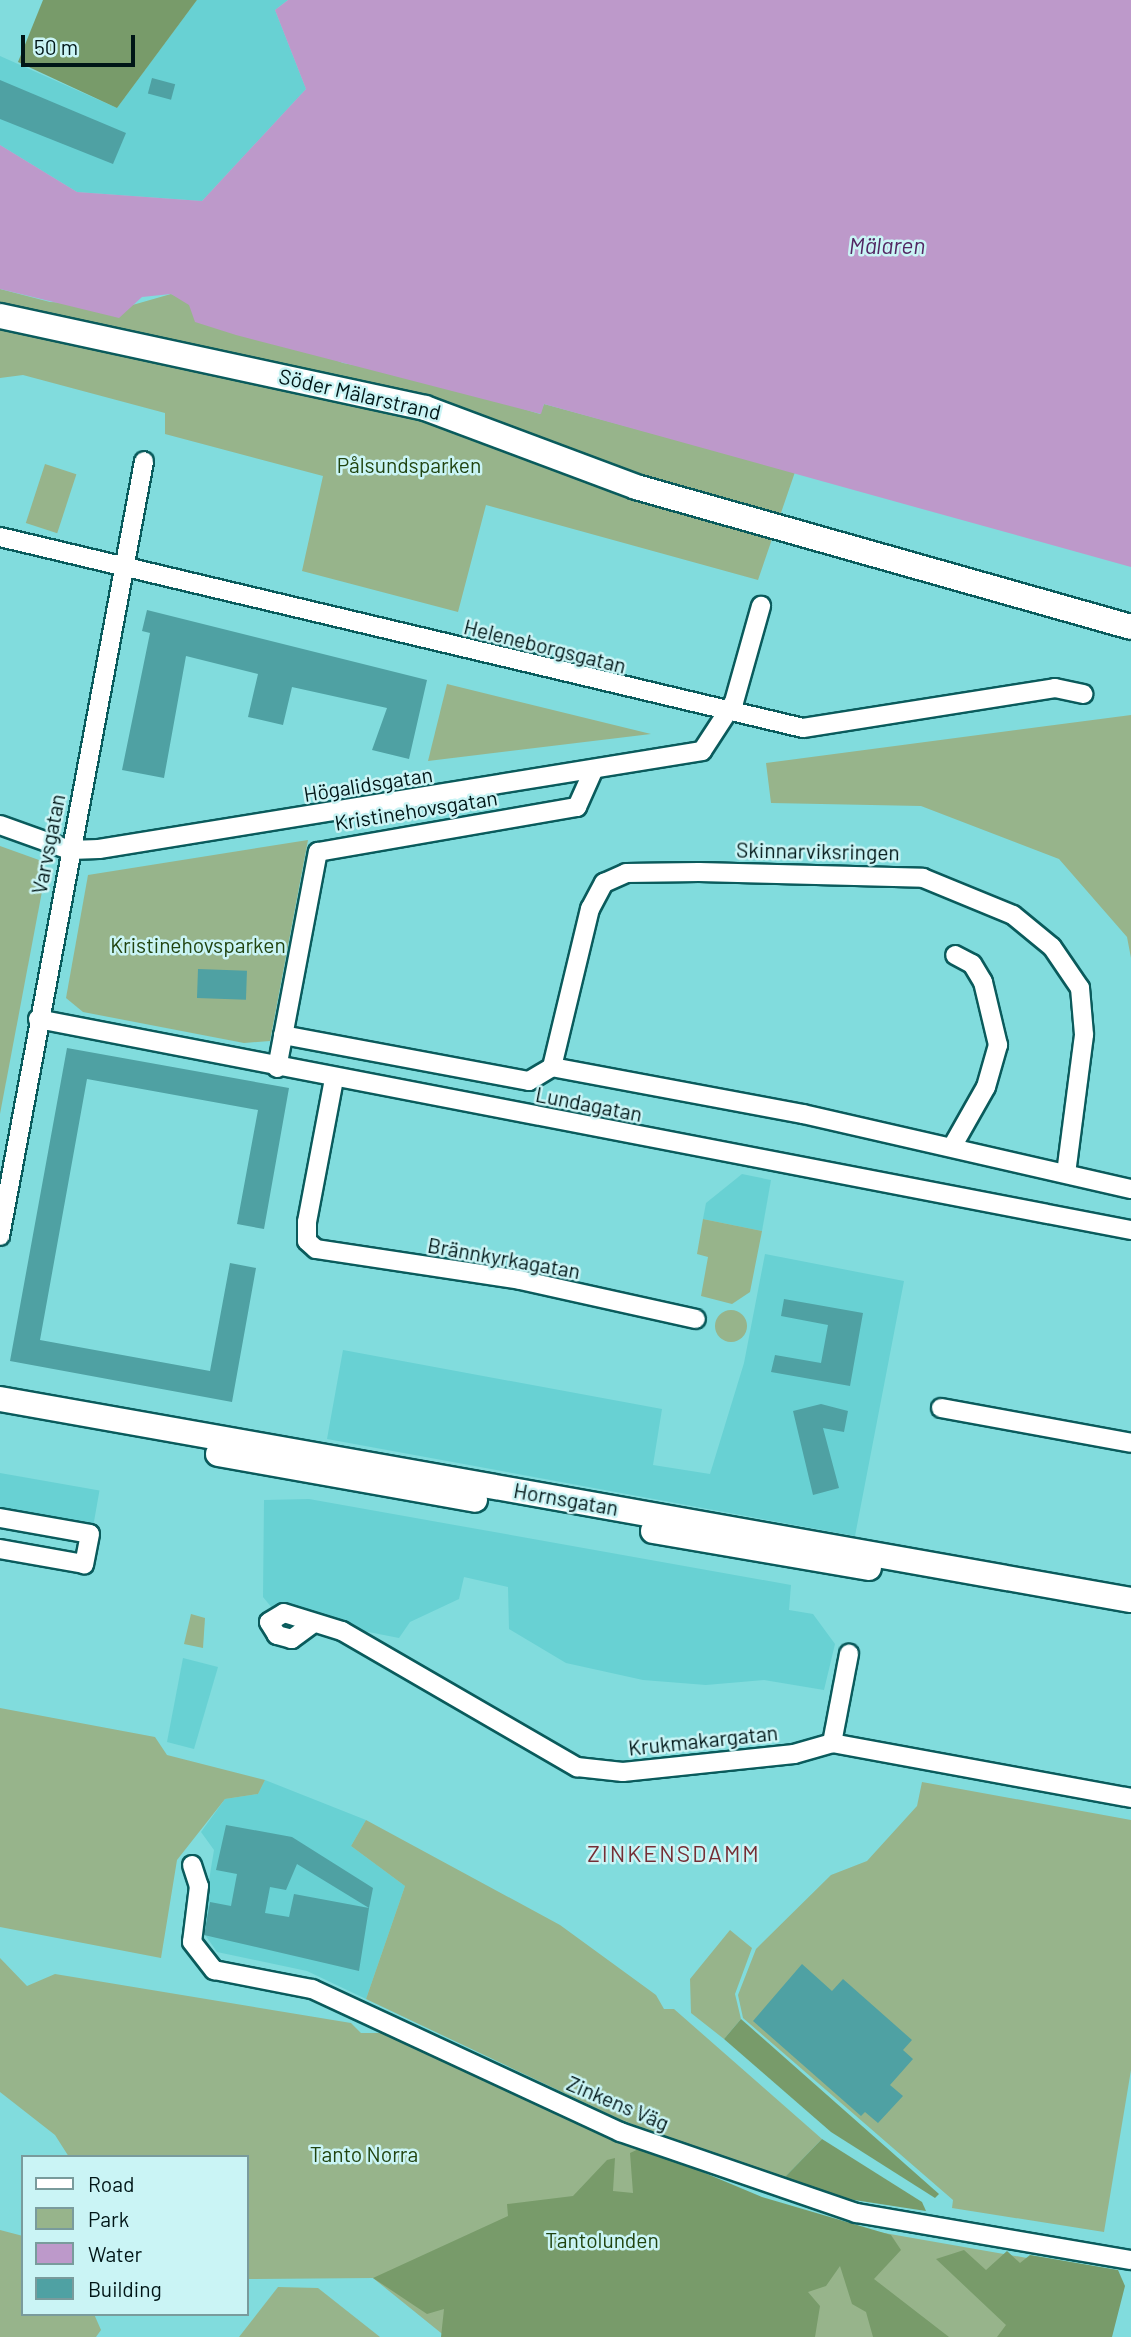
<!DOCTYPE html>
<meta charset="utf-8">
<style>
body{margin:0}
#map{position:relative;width:1131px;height:2337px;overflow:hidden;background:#81dcdd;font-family:Barlow,sans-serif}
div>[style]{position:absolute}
.built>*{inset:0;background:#68d1d3;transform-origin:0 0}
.green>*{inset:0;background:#97b48b;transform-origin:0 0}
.round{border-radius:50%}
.forest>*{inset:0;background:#789b6a}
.water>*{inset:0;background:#bd99ca}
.building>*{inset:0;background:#4fa1a3;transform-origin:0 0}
.roads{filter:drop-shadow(2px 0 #0a5b5c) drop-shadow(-2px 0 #0a5b5c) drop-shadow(0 2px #0a5b5c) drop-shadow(0 -2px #0a5b5c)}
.street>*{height:18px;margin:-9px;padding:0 9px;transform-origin:9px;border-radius:9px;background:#fff}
.secondary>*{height:24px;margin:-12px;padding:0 12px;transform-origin:12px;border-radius:12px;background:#fff}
span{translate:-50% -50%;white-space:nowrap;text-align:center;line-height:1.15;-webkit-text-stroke:5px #caf4f5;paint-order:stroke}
.street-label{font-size:21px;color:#001617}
.park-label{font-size:21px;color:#20430f}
.water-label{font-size:23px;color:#532662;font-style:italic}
.neighbourhood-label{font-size:23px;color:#752e35;letter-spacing:2px}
.legend{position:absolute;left:21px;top:2155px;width:228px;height:161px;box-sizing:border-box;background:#caf4f5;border:2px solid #799b9c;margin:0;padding:9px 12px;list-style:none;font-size:21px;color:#001617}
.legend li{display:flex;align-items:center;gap:14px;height:35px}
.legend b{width:35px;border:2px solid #799b9c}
.scale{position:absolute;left:21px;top:35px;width:114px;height:32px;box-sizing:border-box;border:4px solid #001617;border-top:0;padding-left:9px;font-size:21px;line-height:24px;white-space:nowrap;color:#001617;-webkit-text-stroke:5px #caf4f5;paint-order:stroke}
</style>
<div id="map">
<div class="built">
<div style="clip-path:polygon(197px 0,288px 0,275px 10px,306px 89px,202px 201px,77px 192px,0 145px,0 56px,117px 108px)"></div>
<div style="clip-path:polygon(742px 1174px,771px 1180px,762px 1231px,703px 1219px,706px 1203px)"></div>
<div style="clip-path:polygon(765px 1254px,904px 1281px,855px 1536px,327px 1439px,343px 1350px,662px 1409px,653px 1465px,710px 1474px,744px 1363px)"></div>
<div style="left:0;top:1473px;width:101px;height:34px;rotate:10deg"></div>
<div style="clip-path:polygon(309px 1499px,791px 1585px,789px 1610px,813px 1614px,835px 1644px,824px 1690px,764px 1680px,706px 1685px,643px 1680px,566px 1663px,509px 1629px,508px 1587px,464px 1577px,459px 1599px,410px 1622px,399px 1638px,277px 1614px,263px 1597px,264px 1500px)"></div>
<div style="clip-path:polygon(183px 1658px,218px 1667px,194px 1749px,167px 1742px)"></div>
<div style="clip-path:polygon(265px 1780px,366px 1820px,351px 1846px,405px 1886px,366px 1999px,307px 1971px,217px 1952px,201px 1929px,214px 1850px,201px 1832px,225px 1799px,258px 1794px)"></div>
</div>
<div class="green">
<div style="clip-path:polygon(0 289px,50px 302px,129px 306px,171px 294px,343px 363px,423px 378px,540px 414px,544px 404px,795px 472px,758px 580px,486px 505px,458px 612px,302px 571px,323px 476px,165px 434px,165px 413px,23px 375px,0 378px)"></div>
<div style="left:45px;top:464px;width:33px;height:62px;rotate:18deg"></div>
<div style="clip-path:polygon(447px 684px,651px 734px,428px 761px)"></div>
<div style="clip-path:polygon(1131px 715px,1131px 958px,1127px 937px,1059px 859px,921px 806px,771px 803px,766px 763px)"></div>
<div style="clip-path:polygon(308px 840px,270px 1041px,244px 1043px,83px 1012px,66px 998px,88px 875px)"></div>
<div style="clip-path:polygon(0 846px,39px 860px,43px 886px,0 1114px)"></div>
<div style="clip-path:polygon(703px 1219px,762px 1231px,750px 1292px,732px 1304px,701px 1296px,708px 1257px,697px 1254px)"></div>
<div class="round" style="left:715px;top:1310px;width:32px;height:32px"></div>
<div style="clip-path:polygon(191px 1614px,205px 1618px,203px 1648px,184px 1644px)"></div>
<div style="clip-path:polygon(0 1708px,155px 1737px,167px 1755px,265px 1780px,258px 1794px,225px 1799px,177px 1860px,161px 1958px,0 1927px)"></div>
<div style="clip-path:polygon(922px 1782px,1131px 1820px,1131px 2070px,1104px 2232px,952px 2208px,953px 2200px,743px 2018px,738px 1995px,756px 1949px,831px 1875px,867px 1861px,917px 1806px)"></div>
<div style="clip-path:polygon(366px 1820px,560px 1925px,656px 1995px,664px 2009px,674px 2009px,822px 2139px,783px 2179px,621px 2120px,366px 1999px,405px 1886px,351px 1846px)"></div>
<div style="clip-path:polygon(730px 1930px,752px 1948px,735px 1994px,741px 2019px,724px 2039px,691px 2013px,690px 1979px)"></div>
<div style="clip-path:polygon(0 1958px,27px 1986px,55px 1974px,351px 2023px,361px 2033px,383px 2033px,727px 2188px,850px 2227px,1118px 2274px,1104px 2337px,446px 2337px,373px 2278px,247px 2279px,247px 2157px,69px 2157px,55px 2135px,0 2092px)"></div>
<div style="clip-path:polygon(0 2230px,23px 2236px,23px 2314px,94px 2314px,101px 2330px,96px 2337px,0 2337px)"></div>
<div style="clip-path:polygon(278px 2287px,318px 2288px,380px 2337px,239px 2337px)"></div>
</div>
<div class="forest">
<div style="clip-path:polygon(43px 0,197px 0,117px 108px,18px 62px)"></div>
<div style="clip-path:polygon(741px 2019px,939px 2194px,935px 2198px,831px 2132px,724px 2039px)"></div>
<div style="clip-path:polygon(822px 2139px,922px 2202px,926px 2211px,841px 2198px,783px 2179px)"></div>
<div style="clip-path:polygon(643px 2147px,762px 2197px,891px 2235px,901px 2250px,874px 2279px,949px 2337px,873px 2337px,866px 2312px,852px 2304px,840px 2266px,826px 2286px,808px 2292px,820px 2306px,815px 2337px,441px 2337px,444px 2309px,427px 2314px,373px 2278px,508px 2216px,507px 2204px,573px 2196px,607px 2160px,615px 2158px,613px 2191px,633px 2193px,630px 2153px)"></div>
<div style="clip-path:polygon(964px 2250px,986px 2270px,1007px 2251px,1020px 2263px,1030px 2255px,1118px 2270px,1125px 2286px,1112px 2337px,997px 2337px,1006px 2325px,936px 2259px)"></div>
</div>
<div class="water">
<div style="clip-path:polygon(288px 0,1131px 0,1131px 567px,544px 404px,541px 414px,236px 335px,195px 322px,189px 305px,171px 294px,142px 297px,119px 318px,0 289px,0 145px,77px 192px,202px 201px,306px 89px,275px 10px)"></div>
</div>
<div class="building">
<div style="left:152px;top:78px;width:24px;height:16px;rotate:15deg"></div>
<div style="clip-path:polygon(0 80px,126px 133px,113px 164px,0 119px)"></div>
<div style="clip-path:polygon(147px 610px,427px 680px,409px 759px,372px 750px,387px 708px,292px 687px,283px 725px,248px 717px,258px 674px,186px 656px,164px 778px,122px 770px,150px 633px,142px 631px)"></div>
<div style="left:198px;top:969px;width:49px;height:29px;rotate:2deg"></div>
<div style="clip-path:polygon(67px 1048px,289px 1088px,264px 1229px,237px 1224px,258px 1110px,87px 1079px,40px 1340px,210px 1371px,230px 1263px,256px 1268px,232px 1402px,10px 1361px)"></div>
<div style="clip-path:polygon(784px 1299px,863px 1313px,850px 1386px,771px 1372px,775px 1355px,821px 1363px,828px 1325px,781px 1316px)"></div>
<div style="clip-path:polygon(821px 1404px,848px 1411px,844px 1432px,823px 1428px,839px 1488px,813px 1495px,793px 1411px)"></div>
<div style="clip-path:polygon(226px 1825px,292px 1837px,373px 1888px,369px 1908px,297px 1864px,286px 1890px,270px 1887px,265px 1913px,289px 1917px,294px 1894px,369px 1908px,359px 1971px,204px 1935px,210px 1902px,231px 1906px,237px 1874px,216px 1870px)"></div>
<div style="clip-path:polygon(802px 1964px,832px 1991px,843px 1979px,912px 2040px,903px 2050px,913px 2059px,890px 2085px,903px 2096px,878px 2123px,865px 2112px,861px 2116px,753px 2021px)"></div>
</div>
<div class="roads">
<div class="street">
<div style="left:0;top:537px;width:825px;rotate:13.38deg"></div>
<div style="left:803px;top:728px;width:255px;rotate:-9deg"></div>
<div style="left:1055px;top:688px;width:29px;rotate:12deg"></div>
<div style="left:0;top:825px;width:74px;rotate:19.7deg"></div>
<div style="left:70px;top:850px;width:29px;rotate:-2deg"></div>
<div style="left:99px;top:849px;width:611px;rotate:-9.23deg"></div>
<div style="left:702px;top:751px;width:59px;rotate:-56.9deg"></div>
<div style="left:734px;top:702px;width:100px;rotate:-74.3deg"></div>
<div style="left:38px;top:1019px;width:1113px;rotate:10.93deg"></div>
<div style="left:283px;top:1035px;width:250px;rotate:10.6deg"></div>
<div style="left:529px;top:1081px;width:27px;rotate:-31deg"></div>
<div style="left:552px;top:1067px;width:163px;rotate:-76.5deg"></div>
<div style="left:590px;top:909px;width:30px;rotate:-62deg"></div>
<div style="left:604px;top:883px;width:24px;rotate:-24deg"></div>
<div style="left:626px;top:873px;width:73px;rotate:-0.8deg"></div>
<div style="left:699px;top:872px;width:224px;rotate:1.5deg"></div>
<div style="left:923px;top:878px;width:97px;rotate:22.3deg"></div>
<div style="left:1013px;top:915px;width:50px;rotate:39.4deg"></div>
<div style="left:1052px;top:947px;width:50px;rotate:55.7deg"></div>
<div style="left:1080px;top:988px;width:47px;rotate:85.1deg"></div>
<div style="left:1084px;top:1035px;width:139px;rotate:97.4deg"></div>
<div style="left:552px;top:1067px;width:255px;rotate:10.6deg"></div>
<div style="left:803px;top:1114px;width:336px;rotate:12.9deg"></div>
<div style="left:277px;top:1068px;width:220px;rotate:-79.3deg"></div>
<div style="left:318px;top:852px;width:263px;rotate:-9.9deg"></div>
<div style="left:577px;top:807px;width:39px;rotate:-66deg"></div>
<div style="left:334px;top:1079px;width:146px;rotate:100.7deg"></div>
<div style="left:307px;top:1222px;width:19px;rotate:90deg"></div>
<div style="left:307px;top:1241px;width:12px;rotate:42deg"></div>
<div style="left:316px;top:1249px;width:206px;rotate:8.6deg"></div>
<div style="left:520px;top:1280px;width:180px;rotate:12.5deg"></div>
<div style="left:952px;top:1147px;width:69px;rotate:-60.5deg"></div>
<div style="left:986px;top:1087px;width:44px;rotate:-74.1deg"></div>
<div style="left:998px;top:1045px;width:65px;rotate:-103.4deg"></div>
<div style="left:983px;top:982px;width:21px;rotate:-121deg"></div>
<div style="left:972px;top:964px;width:19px;rotate:-152deg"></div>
<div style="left:0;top:1236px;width:788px;rotate:-79.47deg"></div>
<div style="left:941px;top:1408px;width:193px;rotate:10.4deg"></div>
<div style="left:0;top:1518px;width:91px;rotate:10.1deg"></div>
<div style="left:90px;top:1534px;width:31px;rotate:101deg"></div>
<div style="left:84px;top:1564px;width:85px;rotate:-169.9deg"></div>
<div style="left:311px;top:1625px;width:24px;rotate:144deg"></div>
<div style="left:292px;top:1639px;width:16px;rotate:-165deg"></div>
<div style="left:277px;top:1635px;width:15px;rotate:-122deg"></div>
<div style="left:269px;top:1622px;width:17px;rotate:-31deg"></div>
<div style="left:284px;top:1613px;width:61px;rotate:17.2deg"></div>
<div style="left:342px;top:1631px;width:272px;rotate:30.1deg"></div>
<div style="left:577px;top:1767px;width:46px;rotate:6.2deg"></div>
<div style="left:623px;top:1772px;width:172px;rotate:-6deg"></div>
<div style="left:794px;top:1754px;width:40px;rotate:-16deg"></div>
<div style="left:832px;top:1743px;width:304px;rotate:10.4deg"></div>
<div style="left:832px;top:1743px;width:91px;rotate:-79.2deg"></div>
<div style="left:192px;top:1865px;width:22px;rotate:72deg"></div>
<div style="left:199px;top:1886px;width:56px;rotate:97.1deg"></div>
<div style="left:192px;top:1942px;width:36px;rotate:52deg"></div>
<div style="left:214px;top:1970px;width:100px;rotate:11deg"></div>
<div style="left:312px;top:1989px;width:340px;rotate:24.9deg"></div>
<div style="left:620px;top:2132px;width:250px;rotate:18.9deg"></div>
<div style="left:856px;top:2213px;width:279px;rotate:9.7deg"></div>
</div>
<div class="secondary">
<div style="left:0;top:316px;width:435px;rotate:12.2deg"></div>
<div style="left:425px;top:408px;width:225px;rotate:20.5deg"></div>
<div style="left:636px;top:487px;width:514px;rotate:15.79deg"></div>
<div style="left:0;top:1399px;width:1149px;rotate:10.08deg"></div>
<div style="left:218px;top:1454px;width:261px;rotate:10.1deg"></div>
<div style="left:653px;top:1531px;width:219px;rotate:9.7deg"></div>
</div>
</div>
<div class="street-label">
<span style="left:360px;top:394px;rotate:13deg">Söder Mälarstrand</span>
<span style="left:545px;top:646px;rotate:14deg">Heleneborgsgatan</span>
<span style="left:368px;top:784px;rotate:-9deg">Högalidsgatan</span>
<span style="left:416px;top:810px;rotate:-9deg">Kristinehovsgatan</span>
<span style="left:48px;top:844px;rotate:-79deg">Varvsgatan</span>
<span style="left:818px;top:851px;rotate:1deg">Skinnarviksringen</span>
<span style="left:589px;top:1104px;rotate:11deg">Lundagatan</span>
<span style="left:504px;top:1258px;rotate:10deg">Brännkyrkagatan</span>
<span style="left:566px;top:1499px;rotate:10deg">Hornsgatan</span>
<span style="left:703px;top:1740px;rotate:-6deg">Krukmakargatan</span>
<span style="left:618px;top:2103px;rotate:23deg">Zinkens Väg</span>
</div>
<div class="park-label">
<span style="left:409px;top:465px">Pålsundsparken</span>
<span style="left:198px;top:945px">Kristinehovsparken</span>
<span style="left:364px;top:2154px">Tanto Norra</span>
<span style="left:602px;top:2240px">Tantolunden</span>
</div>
<div class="water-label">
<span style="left:887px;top:245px">Mälaren</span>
</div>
<div class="neighbourhood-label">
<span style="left:674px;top:1853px">ZINKENSDAMM</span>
</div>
<ul class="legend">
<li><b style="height:9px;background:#fff"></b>Road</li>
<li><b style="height:19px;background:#97b48b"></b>Park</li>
<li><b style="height:19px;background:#bd99ca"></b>Water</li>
<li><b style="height:19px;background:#4fa1a3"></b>Building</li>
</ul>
<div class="scale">50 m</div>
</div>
